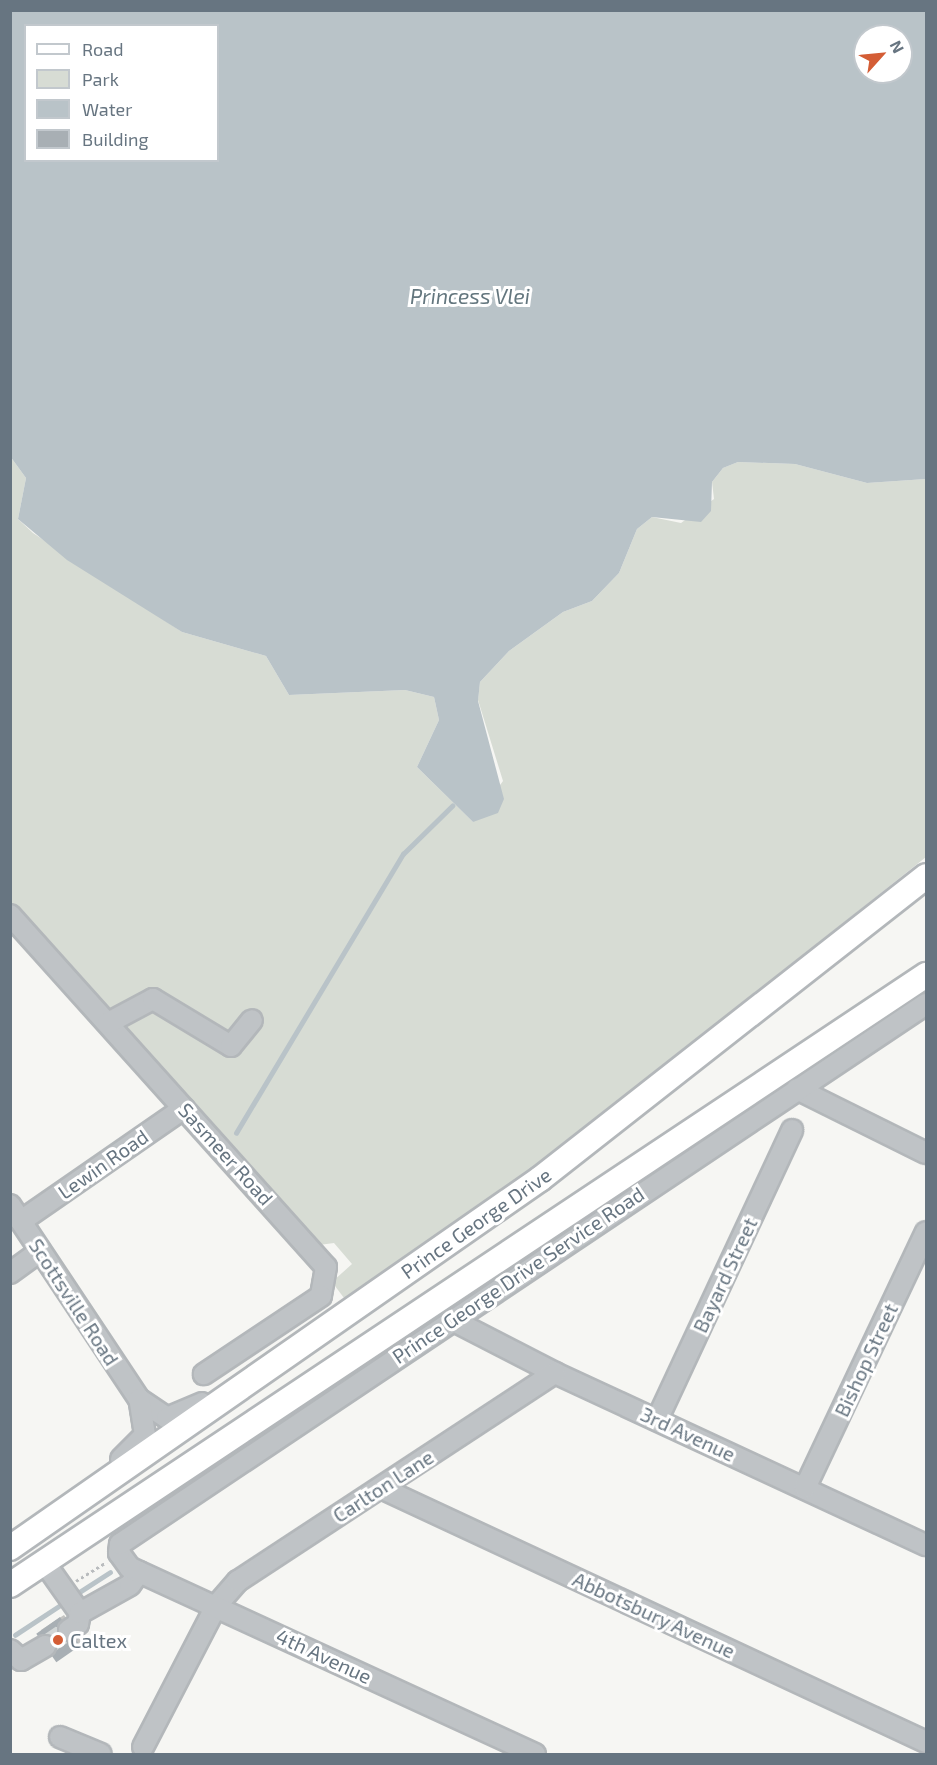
<!DOCTYPE html>
<style>
body{margin:0}
#map{position:relative;width:937px;height:1765px;overflow:hidden;background:#f6f6f3;font-family:"Exo 2",sans-serif}
div>[style]{position:absolute}
.green>*{inset:0;background:#d7dcd4}
.water>*{inset:0;background:#b9c3c8}
.shadow>*{inset:0;background:#0003}
.stream>*{height:4.5px;margin:-2.25px;padding:0 2.25px;transform-origin:2.25px;border-radius:2.25px;background:#b9c3c8}
.building>*{inset:0;background:#a8afb4;transform-origin:0 0}
.minor-tunnel>*{height:20px;margin-top:-10px;transform-origin:0;background:repeating-linear-gradient(90deg,#d2d6d6 0 20px,transparent 0 30px)}
.path>*{height:3px;margin-top:-1.5px;transform-origin:0;background:repeating-linear-gradient(90deg,#b9bcbe 0 3px,transparent 0 6px)}
.roads{filter:drop-shadow(2px 0 #b3b7ba) drop-shadow(-2px 0 #b3b7ba) drop-shadow(0 2px #b3b7ba) drop-shadow(0 -2px #b3b7ba)}
.minor>*{height:20px;margin:-10px;padding:0 10px;transform-origin:10px;border-radius:10px;background:#bfc3c6}
.major>*{height:24px;margin:-12px;padding:0 12px;transform-origin:12px;border-radius:12px;background:#fff}
.dots>*{width:16px;height:16px;translate:-50% -50%;box-sizing:border-box;border:3px solid #fff;border-radius:50%}
span{translate:-50% -50%;white-space:nowrap;text-align:center;line-height:1.15;-webkit-text-stroke:6px #fff;paint-order:stroke}
.street-label{font-size:20px;color:#677581}
.poi-label{font-size:20px;color:#677581}
.left{translate:0 -50%;text-align:left}
.water-label{font-size:21px;color:#63767e;font-style:italic}
.frame{position:absolute;inset:0;border:12px solid #677581;pointer-events:none}
.legend{position:absolute;left:24px;top:24px;width:195px;height:138px;box-sizing:border-box;background:#fff;border:2px solid #c2c8cd;margin:0;padding:8px 10px;list-style:none;font-size:18px;color:#677581}
.legend li{display:flex;align-items:center;gap:12px;height:30px}
.legend b{width:30px;border:2px solid #c2c8cd}
.north{position:absolute;left:853px;top:24px;width:60px;height:60px;box-sizing:border-box;background:#fff;border:2px solid #c2c8cd;border-radius:50%;rotate:63deg;font-size:16px;font-weight:700;line-height:24px;text-align:center;color:#677581}
.north::after{content:'';display:block;margin:auto;width:21px;height:27px;background:#d45d35;clip-path:polygon(50% 0,100% 100%,50% 72%,0 100%)}
</style>
<div id="map">
<div class="green">
<div style="clip-path:polygon(10px 456px,26px 478px,18px 519px,33px 533px,182px 632px,266px 656px,289px 695px,405px 690px,434px 697px,439px 720px,417px 767px,473px 822px,503px 781px,478px 700px,480px 682px,509px 651px,563px 612px,592px 601px,619px 573px,637px 529px,652px 517px,681px 523px,714px 499px,712px 482px,723px 468px,738px 462px,795px 464px,867px 483px,926px 479px,926px 857px,595px 1121px,474px 1212px,344px 1298px,332px 1282px,352px 1264px,334px 1243px,319px 1245px,11px 905px)"></div>
</div>
<div class="water">
<div style="clip-path:polygon(evenodd,11px 10px,926px 11px,926px 479px,867px 483px,795px 464px,738px 462px,723px 468px,712px 482px,711px 511px,701px 522px,652px 517px,637px 529px,619px 573px,592px 601px,563px 612px,509px 651px,480px 682px,478px 701px,504px 799px,498px 813px,473px 822px,417px 767px,439px 720px,434px 697px,405px 690px,289px 695px,266px 656px,182px 632px,67px 560px,18px 519px,26px 478px,10px 456px,11px 10px,26px 26px,218px 26px,218px 160px,26px 160px,26px 26px,11px 10px,865px 36px,901px 36px,901px 72px,865px 72px,865px 36px)"></div>
</div>
<div class="shadow">
<div style="clip-path:polygon(64px 1615px,82px 1642px,56px 1661px,41px 1630px)"></div>
</div>
<div class="stream">
<div style="left:236px;top:1133px;width:325px;rotate:-59.1deg"></div>
<div style="left:403px;top:854px;width:69px;rotate:-44.4deg"></div>
<div style="left:78px;top:1593px;width:38px;rotate:-33deg"></div>
<div style="left:15px;top:1635px;width:53px;rotate:-33.4deg"></div>
</div>
<div class="building">
<div style="left:60px;top:1617px;width:35px;height:29px;rotate:55deg"></div>
</div>
<div class="minor-tunnel">
<div style="left:45px;top:1646px;width:29px;rotate:-34deg"></div>
</div>
<div class="path">
<div style="left:76px;top:1581px;width:36px;rotate:-32deg"></div>
</div>
<div class="roads">
<div class="minor">
<div style="left:10px;top:915px;width:473px;rotate:48.1deg"></div>
<div style="left:326px;top:1267px;width:29px;rotate:100deg"></div>
<div style="left:321px;top:1296px;width:141px;rotate:146.3deg"></div>
<div style="left:108px;top:1023px;width:51px;rotate:-28.1deg"></div>
<div style="left:153px;top:999px;width:91px;rotate:31.1deg"></div>
<div style="left:231px;top:1046px;width:33px;rotate:-51deg"></div>
<div style="left:797px;top:1089px;width:144px;rotate:26.4deg"></div>
<div style="left:10px;top:1205px;width:233px;rotate:56.4deg"></div>
<div style="left:139px;top:1399px;width:34px;rotate:34deg"></div>
<div style="left:167px;top:1418px;width:38px;rotate:-23deg"></div>
<div style="left:21px;top:1221px;width:198px;rotate:-34.7deg"></div>
<div style="left:10px;top:1273px;width:37px;rotate:-36deg"></div>
<div style="left:452px;top:1320px;width:116px;rotate:27.2deg"></div>
<div style="left:555px;top:1373px;width:409px;rotate:24.9deg"></div>
<div style="left:657px;top:1420px;width:320px;rotate:-65deg"></div>
<div style="left:121px;top:1459px;width:34px;rotate:-45deg"></div>
<div style="left:145px;top:1435px;width:36px;rotate:-99deg"></div>
<div style="left:381px;top:1488px;width:601px;rotate:24.99deg"></div>
<div style="left:805px;top:1488px;width:283px;rotate:-64.7deg"></div>
<div style="left:44px;top:1562px;width:62px;rotate:54.8deg"></div>
<div style="left:80px;top:1613px;width:11px;rotate:100deg"></div>
<div style="left:78px;top:1624px;width:11px;rotate:146deg"></div>
<div style="left:80px;top:1613px;width:57px;rotate:-29.2deg"></div>
<div style="left:130px;top:1585px;width:16px;rotate:-55deg"></div>
<div style="left:10px;top:1650px;width:15px;rotate:42deg"></div>
<div style="left:21px;top:1660px;width:28px;rotate:-30deg"></div>
<div style="left:60px;top:1737px;width:44px;rotate:22.5deg"></div>
<div style="left:143px;top:1747px;width:159px;rotate:-62.6deg"></div>
<div style="left:216px;top:1606px;width:33px;rotate:-49deg"></div>
<div style="left:238px;top:1581px;width:379px;rotate:-33.3deg"></div>
<div style="left:535px;top:1754px;width:446px;rotate:-155.3deg"></div>
<div style="left:130px;top:1568px;width:19px;rotate:-126deg"></div>
<div style="left:119px;top:1553px;width:9px;rotate:-84deg"></div>
<div style="left:120px;top:1544px;width:970px;rotate:-33.82deg"></div>
</div>
<div class="major">
<div style="left:10px;top:1548px;width:646px;rotate:-34.85deg"></div>
<div style="left:540px;top:1179px;width:491px;rotate:-38.1deg"></div>
<div style="left:10px;top:1585px;width:1101px;rotate:-33.66deg"></div>
</div>
</div>
<div class="dots">
<div style="left:58px;top:1640px;background:#d45d35"></div>
</div>
<div class="street-label">
<span style="left:226px;top:1154px;rotate:48deg">Sasmeer Road</span>
<span style="left:103px;top:1164px;rotate:-35deg">Lewin Road</span>
<span style="left:476px;top:1223px;rotate:-35deg">Prince George Drive</span>
<span style="left:518px;top:1275px;rotate:-34deg">Prince George Drive Service Road</span>
<span style="left:725px;top:1275px;rotate:-65deg">Bayard Street</span>
<span style="left:74px;top:1302px;rotate:57deg">Scottsville Road</span>
<span style="left:866px;top:1360px;rotate:-65deg">Bishop Street</span>
<span style="left:688px;top:1434px;rotate:25deg">3rd Avenue</span>
<span style="left:383px;top:1486px;rotate:-33deg">Carlton Lane</span>
<span style="left:654px;top:1615px;rotate:25deg">Abbotsbury Avenue</span>
<span style="left:324px;top:1656px;rotate:25deg">4th Avenue</span>
</div>
<div class="poi-label">
<span class="left" style="left:70px;top:1640px">Caltex</span>
</div>
<div class="water-label">
<span style="left:470px;top:296px">Princess Vlei</span>
</div>
<div class="frame"></div>
<ul class="legend">
<li><b style="height:8px;background:#fff"></b>Road</li>
<li><b style="height:16px;background:#d7dcd4"></b>Park</li>
<li><b style="height:16px;background:#b9c3c8"></b>Water</li>
<li><b style="height:16px;background:#a8afb4"></b>Building</li>
</ul>
<div class="north">N</div>
</div>
